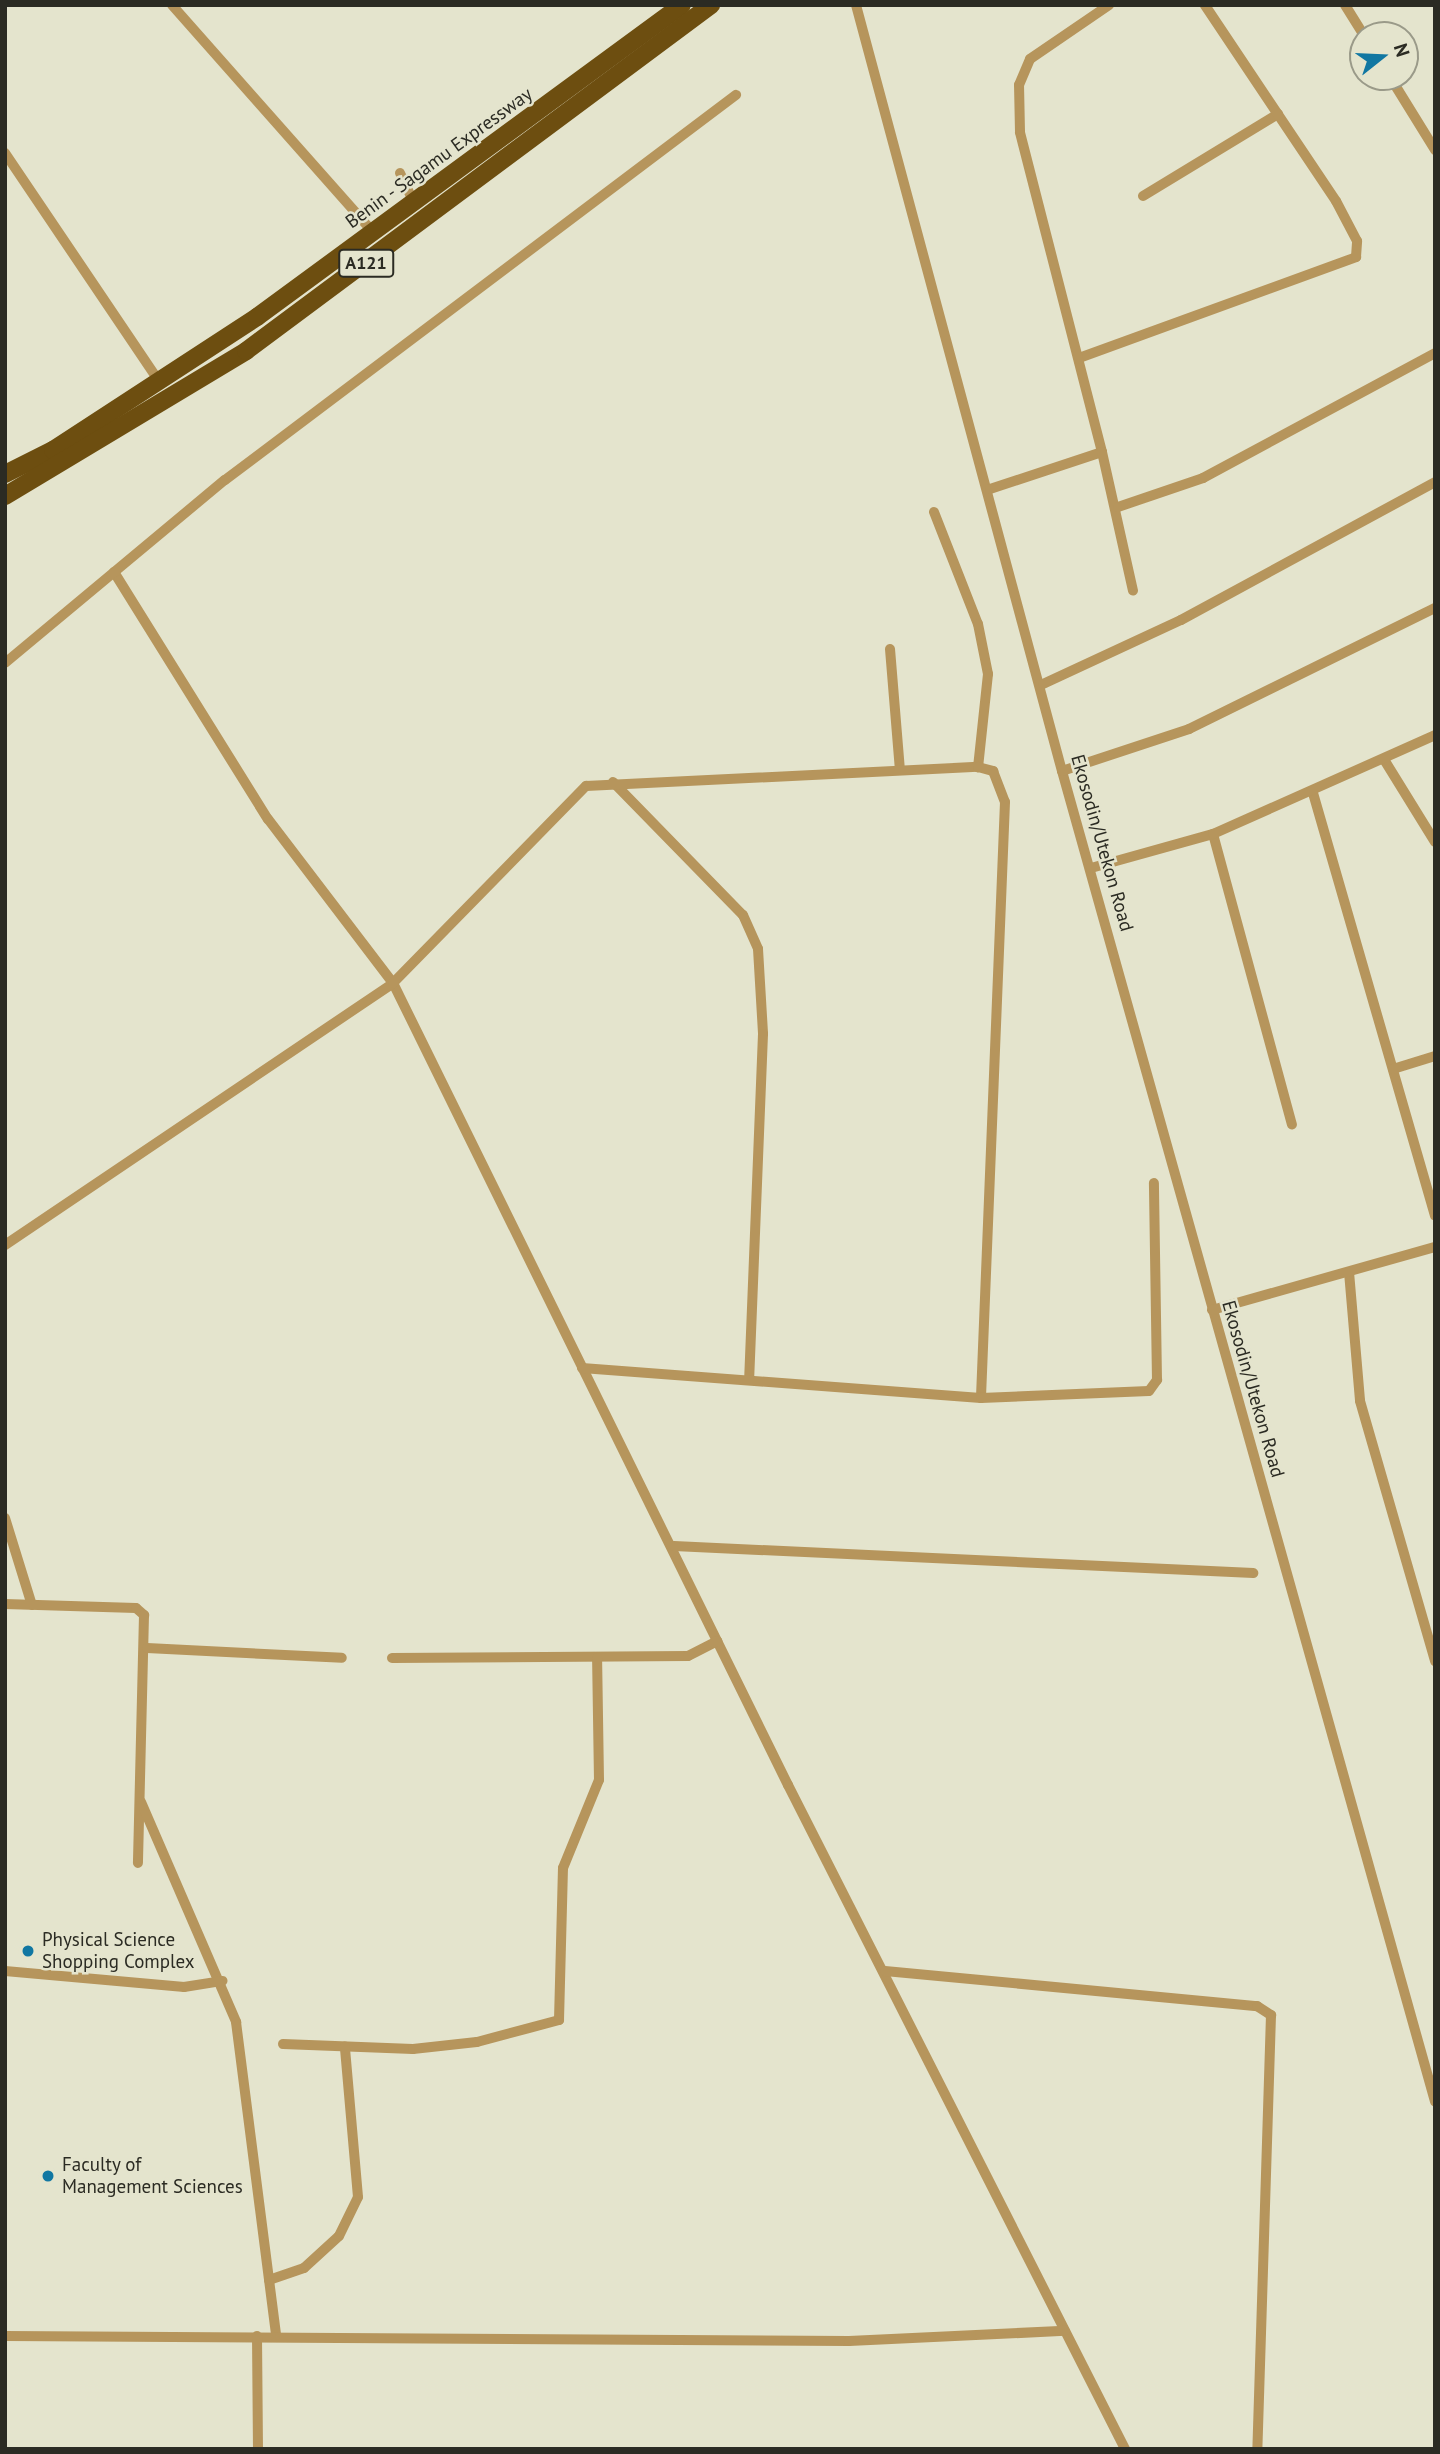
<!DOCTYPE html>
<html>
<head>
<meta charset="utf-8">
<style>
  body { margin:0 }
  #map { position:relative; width:1440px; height:2454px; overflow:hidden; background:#e4e4cd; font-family:"PT Sans",sans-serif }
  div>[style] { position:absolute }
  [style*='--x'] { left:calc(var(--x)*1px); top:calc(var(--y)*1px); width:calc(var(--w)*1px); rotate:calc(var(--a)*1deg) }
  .minor>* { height:10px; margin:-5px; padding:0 5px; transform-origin:5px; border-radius:5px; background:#b6955c }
  .trunk>* { height:18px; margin:-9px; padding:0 9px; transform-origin:9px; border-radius:9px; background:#6d4e10 }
  .dots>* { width:19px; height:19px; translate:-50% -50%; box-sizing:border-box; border:4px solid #e4e4cd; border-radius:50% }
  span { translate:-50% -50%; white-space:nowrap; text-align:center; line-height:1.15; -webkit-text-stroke:5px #e4e4cd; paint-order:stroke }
  .shield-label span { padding:2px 5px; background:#e4e4cd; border:2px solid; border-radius:5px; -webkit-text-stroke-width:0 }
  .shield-label { font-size:18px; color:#2b2b23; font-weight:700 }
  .street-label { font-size:19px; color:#2b2b23 }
  .poi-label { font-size:19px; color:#2b2b23 }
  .left { translate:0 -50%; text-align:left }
  .frame { position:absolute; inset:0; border:7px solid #2b2b23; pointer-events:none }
  .north { position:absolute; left:1349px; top:21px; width:70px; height:70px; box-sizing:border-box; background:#e4e4cd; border:2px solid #9a9a89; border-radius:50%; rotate:72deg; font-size:19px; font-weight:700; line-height:28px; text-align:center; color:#2b2b23 }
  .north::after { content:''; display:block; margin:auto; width:24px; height:32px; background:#1177a2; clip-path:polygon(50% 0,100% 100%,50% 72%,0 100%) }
</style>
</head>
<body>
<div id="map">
  <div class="minor">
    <i style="--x:172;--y:5;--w:305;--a:48.5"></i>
    <i style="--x:856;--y:5;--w:793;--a:74.95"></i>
    <i style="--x:1062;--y:771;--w:1382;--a:74.34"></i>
    <i style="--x:1345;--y:5;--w:36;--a:58"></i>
    <i style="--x:1390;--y:77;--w:86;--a:58.3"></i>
    <i style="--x:5;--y:153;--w:275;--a:56"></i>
    <i style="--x:400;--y:173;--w:33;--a:65"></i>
    <i style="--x:1143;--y:196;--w:158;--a:-31.3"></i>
    <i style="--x:1079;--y:358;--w:295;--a:-20"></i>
    <i style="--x:1356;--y:257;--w:16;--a:-86"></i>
    <i style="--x:1357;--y:241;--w:45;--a:-117.7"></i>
    <i style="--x:1336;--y:201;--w:236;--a:-123.8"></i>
    <i style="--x:1102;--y:452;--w:330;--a:-104.4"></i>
    <i style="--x:1020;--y:132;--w:47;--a:-91.2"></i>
    <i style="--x:1019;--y:85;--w:28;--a:-67"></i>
    <i style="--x:1030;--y:59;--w:96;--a:-34.4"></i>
    <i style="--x:990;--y:489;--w:118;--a:-18.3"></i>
    <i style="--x:1102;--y:452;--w:142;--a:77.4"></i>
    <i style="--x:1118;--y:507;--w:90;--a:-18.8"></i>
    <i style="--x:1203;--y:478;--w:264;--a:-28.3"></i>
    <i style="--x:934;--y:512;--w:120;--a:68.6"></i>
    <i style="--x:978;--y:624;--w:51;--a:78.7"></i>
    <i style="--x:988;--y:674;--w:94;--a:96.1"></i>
    <i style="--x:114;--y:572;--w:291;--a:58.1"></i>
    <i style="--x:268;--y:819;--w:206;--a:52.7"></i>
    <i style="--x:393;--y:983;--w:894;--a:63.78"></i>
    <i style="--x:788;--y:1785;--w:745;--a:63.09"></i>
    <i style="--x:890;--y:649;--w:121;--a:85.3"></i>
    <i style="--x:5;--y:663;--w:286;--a:-39.8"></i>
    <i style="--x:225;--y:480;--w:640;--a:-37"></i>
    <i style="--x:1043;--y:684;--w:152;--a:-24.9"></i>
    <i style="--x:1181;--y:620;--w:289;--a:-28.5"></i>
    <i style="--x:1385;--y:761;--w:95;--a:58.3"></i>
    <i style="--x:1062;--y:771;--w:134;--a:-18.3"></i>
    <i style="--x:1189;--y:729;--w:274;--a:-26.2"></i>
    <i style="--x:613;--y:782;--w:186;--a:45.7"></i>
    <i style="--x:743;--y:915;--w:37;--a:66"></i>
    <i style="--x:758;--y:949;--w:85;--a:86.6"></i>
    <i style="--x:763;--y:1034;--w:346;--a:92.3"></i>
    <i style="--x:1313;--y:793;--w:440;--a:73.9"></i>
    <i style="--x:1213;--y:834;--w:301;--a:74.8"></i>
    <i style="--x:1091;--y:868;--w:127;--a:-15.6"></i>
    <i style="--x:1213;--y:834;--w:243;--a:-24"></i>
    <i style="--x:1393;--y:1069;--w:44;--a:-17.2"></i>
    <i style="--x:5;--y:1245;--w:468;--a:-34"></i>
    <i style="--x:393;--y:983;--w:276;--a:-45.6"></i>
    <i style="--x:586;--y:786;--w:392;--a:-2.8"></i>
    <i style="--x:978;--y:767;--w:16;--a:15"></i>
    <i style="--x:993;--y:771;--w:33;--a:69"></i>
    <i style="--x:1005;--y:802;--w:596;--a:92.31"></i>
    <i style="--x:1349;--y:1272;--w:129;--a:85.1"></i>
    <i style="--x:1360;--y:1401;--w:271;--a:73.9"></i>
    <i style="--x:1212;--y:1310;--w:232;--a:-15.8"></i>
    <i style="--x:582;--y:1368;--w:400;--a:4.3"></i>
    <i style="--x:981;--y:1398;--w:168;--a:-2.4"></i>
    <i style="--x:1149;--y:1391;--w:14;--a:-54"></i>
    <i style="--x:1157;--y:1380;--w:197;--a:-90.9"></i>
    <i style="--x:5;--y:1518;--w:91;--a:72.8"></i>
    <i style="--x:674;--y:1546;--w:580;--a:2.67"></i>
    <i style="--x:5;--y:1604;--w:131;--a:1.7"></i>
    <i style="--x:136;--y:1608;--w:11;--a:41"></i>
    <i style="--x:144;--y:1615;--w:248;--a:91.4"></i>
    <i style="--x:147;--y:1648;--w:195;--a:2.9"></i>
    <i style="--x:392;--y:1658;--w:296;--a:-0.4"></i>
    <i style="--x:688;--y:1656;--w:33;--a:-27"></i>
    <i style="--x:141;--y:1802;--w:240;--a:66.6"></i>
    <i style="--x:236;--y:2022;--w:317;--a:82.7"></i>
    <i style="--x:5;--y:1971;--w:180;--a:5.1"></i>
    <i style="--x:184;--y:1987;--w:39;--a:-9"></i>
    <i style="--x:885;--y:1971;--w:374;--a:5.4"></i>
    <i style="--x:1257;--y:2006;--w:17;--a:33"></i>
    <i style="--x:1271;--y:2015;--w:434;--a:91.8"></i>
    <i style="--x:283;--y:2044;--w:130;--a:2.2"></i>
    <i style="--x:413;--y:2049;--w:64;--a:-6.2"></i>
    <i style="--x:477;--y:2042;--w:85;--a:-15"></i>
    <i style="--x:559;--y:2020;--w:152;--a:-88.5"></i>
    <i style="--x:563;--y:1868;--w:95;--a:-67.8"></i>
    <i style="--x:599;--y:1780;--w:122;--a:-90.9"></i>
    <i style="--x:269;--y:2280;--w:37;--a:-19"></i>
    <i style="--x:304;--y:2268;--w:47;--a:-42.4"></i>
    <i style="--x:339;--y:2236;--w:43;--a:-64"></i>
    <i style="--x:358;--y:2197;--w:151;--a:-95"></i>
    <i style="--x:5;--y:2336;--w:844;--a:0.34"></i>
    <i style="--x:849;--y:2341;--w:216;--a:-2.7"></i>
    <i style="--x:257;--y:2336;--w:113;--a:89.5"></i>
  </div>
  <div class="trunk">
    <i style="--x:5;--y:474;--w:54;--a:-26.6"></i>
    <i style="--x:53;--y:450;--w:244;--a:-33.1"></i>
    <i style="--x:257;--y:317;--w:527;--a:-36.28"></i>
    <i style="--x:5;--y:496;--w:281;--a:-31"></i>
    <i style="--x:246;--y:351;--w:580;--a:-36.65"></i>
  </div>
  <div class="dots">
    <i style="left:28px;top:1951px;background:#1177a2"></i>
    <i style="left:48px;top:2176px;background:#1177a2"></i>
  </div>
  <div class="shield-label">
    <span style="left:366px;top:263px">A121</span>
  </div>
  <div class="street-label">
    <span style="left:439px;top:158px;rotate:-36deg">Benin - Sagamu Expressway</span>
    <span style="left:1102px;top:843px;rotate:74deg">Ekosodin/Utekon Road</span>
    <span style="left:1253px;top:1389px;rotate:74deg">Ekosodin/Utekon Road</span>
  </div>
  <div class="poi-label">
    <span class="left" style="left:42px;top:1951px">Physical Science<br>Shopping Complex</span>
    <span class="left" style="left:62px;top:2176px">Faculty of<br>Management Sciences</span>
  </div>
  <div class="frame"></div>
  <div class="north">N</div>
</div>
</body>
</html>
